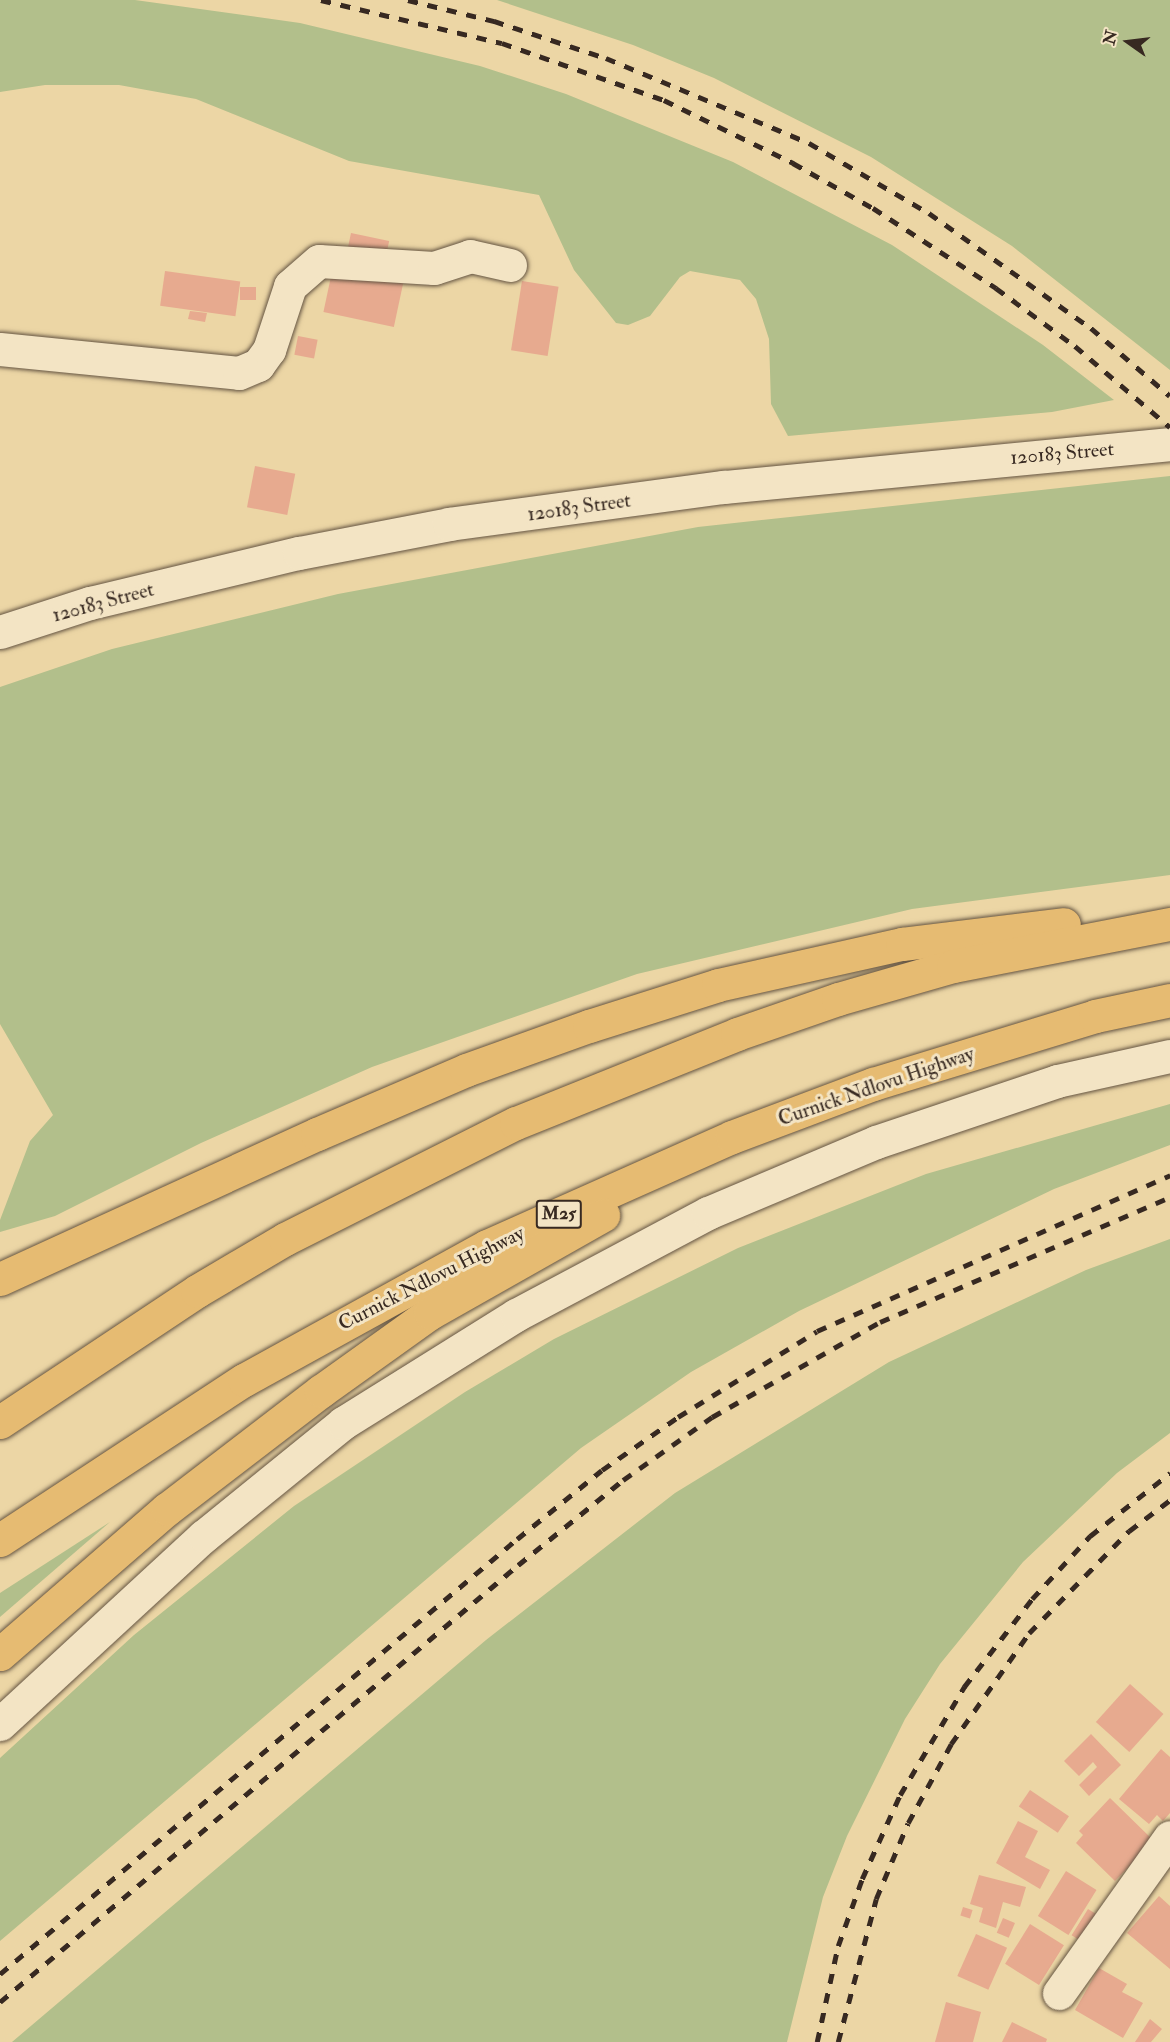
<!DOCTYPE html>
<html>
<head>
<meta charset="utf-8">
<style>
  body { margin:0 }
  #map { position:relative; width:1170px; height:2042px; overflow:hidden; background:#ecd6a5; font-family:"IM FELL Double Pica",serif }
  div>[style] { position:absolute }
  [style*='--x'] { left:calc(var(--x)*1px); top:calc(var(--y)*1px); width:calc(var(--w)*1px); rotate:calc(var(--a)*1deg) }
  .green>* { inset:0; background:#b2bf8b }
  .building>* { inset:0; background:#e7aa8f; transform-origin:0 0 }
  .roads { filter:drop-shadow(0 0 2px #645442) drop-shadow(0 0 2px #645442) }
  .minor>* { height:33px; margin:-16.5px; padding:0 16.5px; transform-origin:16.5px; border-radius:16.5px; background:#f3e4c4 }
  .major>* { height:33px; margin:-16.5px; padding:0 16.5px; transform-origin:16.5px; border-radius:16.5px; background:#e6bb72 }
  .rail>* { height:4.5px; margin-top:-2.25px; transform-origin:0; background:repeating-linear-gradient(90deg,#372921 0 10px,transparent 0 20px) }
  span { translate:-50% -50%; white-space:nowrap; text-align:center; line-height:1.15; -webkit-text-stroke:6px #f3e4c4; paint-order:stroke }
  .shield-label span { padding:2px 4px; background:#f3e4c4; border:2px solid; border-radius:4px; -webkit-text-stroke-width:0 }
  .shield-label { font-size:18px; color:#372921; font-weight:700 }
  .street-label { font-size:20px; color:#372921 }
  .north { position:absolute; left:1098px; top:12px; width:60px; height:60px; -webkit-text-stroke:4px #f3e4c4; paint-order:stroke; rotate:284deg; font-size:16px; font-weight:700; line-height:24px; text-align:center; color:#372921 }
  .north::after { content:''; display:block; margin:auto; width:21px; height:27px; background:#372921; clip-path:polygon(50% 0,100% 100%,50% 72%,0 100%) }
</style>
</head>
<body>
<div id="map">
  <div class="green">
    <i style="clip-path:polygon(0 0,135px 0,300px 23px,480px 66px,566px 94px,733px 162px,892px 245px,1043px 345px,1114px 400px,1052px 412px,788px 436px,771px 404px,769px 339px,756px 299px,740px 280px,690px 271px,680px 277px,650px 316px,628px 325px,616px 323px,574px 270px,539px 195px,349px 161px,196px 99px,119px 85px,45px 85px,0 92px)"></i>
    <i style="clip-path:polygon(497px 0,1170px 0,1170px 370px,1012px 246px,871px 157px,714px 78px,633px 45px)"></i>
    <i style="clip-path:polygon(1170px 476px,1170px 875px,912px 909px,637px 974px,372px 1067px,201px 1143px,55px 1216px,0 1232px,0 1220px,30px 1141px,53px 1115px,0 1024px,0 687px,112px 649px,338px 594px,698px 527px)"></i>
    <i style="clip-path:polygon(1170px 1104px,1170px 1145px,1054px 1189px,799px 1311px,691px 1372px,581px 1448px,0 1941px,0 1758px,134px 1635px,294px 1506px,465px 1392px,554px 1339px,738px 1248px,926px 1174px)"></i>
    <i style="clip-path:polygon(1170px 1239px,1170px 1433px,1117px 1473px,1023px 1562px,940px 1664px,905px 1719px,847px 1836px,823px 1897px,787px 2042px,12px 2042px,486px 1640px,675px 1493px,889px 1362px,1086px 1270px)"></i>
    <i style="clip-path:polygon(110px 1522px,0 1617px,0 1593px)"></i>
  </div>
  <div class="building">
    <i style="left:351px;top:233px;width:39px;height:14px;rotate:12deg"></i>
    <i style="left:333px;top:267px;width:72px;height:46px;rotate:12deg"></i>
    <i style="left:165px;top:271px;width:76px;height:35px;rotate:8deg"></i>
    <i style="left:522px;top:281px;width:37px;height:70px;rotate:9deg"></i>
    <i style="left:240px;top:287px;width:16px;height:13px"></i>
    <i style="clip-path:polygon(190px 311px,207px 313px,205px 322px,188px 319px)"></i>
    <i style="left:298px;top:336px;width:20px;height:19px;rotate:11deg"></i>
    <i style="left:255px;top:466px;width:41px;height:42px;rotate:11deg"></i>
    <i style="left:1130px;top:1684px;width:45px;height:51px;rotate:42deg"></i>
    <i style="clip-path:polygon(1091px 1734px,1121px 1765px,1089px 1796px,1079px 1785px,1097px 1767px,1093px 1762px,1079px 1776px,1064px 1761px)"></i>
    <i style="clip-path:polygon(1161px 1749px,1170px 1757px,1170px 1813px,1163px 1821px,1157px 1815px,1149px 1824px,1119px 1799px)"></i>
    <i style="left:1030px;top:1790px;width:47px;height:20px;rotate:34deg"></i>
    <i style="clip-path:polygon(1110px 1798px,1154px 1841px,1115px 1881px,1076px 1843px,1083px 1835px,1079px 1831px)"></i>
    <i style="clip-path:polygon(1018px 1821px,1038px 1831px,1025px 1857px,1050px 1870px,1040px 1889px,996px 1863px)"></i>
    <i style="left:1066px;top:1871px;width:36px;height:53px;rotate:32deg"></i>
    <i style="clip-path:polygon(979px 1875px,1026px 1887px,1020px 1907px,1003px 1902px,996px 1928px,979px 1922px,983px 1908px,970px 1904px)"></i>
    <i style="clip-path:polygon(1159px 1896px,1170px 1906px,1170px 1969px,1127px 1933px)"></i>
    <i style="left:963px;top:1907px;width:10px;height:9px;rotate:17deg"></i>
    <i style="left:1088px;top:1909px;width:19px;height:31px;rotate:32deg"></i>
    <i style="left:1003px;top:1918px;width:13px;height:16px;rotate:23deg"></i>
    <i style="left:1030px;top:1924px;width:40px;height:47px;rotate:32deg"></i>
    <i style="left:976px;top:1934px;width:34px;height:46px;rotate:24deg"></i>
    <i style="clip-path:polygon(1099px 1968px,1127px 1984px,1122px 1992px,1143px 2003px,1123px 2038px,1075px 2010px)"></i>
    <i style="clip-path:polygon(946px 2002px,981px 2012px,973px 2042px,935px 2042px)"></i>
    <i style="clip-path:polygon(1150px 2019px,1162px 2029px,1151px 2042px,1135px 2042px)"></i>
    <i style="clip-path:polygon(1012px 2022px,1047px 2039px,1046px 2042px,1002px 2042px)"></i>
  </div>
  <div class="roads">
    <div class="minor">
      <i style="--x:0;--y:349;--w:240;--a:5.7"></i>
      <i style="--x:239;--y:373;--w:21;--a:-23"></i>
      <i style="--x:258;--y:365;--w:19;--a:-54"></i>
      <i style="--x:269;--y:350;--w:67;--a:-71.8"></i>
      <i style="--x:290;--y:286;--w:38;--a:-41"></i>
      <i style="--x:319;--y:261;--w:115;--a:3.5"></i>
      <i style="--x:434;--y:268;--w:38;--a:-18"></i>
      <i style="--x:470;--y:256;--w:41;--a:12.7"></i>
      <i style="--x:0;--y:632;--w:95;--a:-17.9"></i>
      <i style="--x:90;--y:603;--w:215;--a:-13.5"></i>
      <i style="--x:299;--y:553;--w:153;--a:-10.9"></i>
      <i style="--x:449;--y:524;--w:277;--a:-7.7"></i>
      <i style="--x:724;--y:487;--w:448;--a:-5.5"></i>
      <i style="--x:0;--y:1724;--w:277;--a:-42.7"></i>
      <i style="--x:204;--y:1536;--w:179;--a:-39.1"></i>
      <i style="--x:343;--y:1423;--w:204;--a:-32"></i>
      <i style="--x:516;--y:1315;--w:217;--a:-28"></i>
      <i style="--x:708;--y:1213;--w:182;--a:-22.9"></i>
      <i style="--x:876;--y:1142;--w:191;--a:-18.6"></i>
      <i style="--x:1057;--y:1081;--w:116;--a:-12.5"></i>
      <i style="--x:1059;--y:1993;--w:191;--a:-54.6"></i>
    </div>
    <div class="major">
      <i style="--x:0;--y:1279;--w:349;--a:-24.6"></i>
      <i style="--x:317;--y:1134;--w:162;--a:-23.2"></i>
      <i style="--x:466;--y:1070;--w:131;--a:-19.7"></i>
      <i style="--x:589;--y:1026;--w:135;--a:-17.6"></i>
      <i style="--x:718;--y:985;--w:189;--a:-12.6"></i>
      <i style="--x:902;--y:944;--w:163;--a:-7"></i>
      <i style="--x:0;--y:1422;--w:237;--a:-33.6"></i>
      <i style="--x:197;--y:1291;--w:102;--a:-30.6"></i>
      <i style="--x:285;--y:1239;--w:258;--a:-26.7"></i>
      <i style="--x:516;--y:1123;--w:238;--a:-21.9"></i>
      <i style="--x:737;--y:1034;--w:107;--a:-19.1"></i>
      <i style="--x:838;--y:999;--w:120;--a:-16"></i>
      <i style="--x:953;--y:966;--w:221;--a:-11"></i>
      <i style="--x:0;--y:1540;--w:292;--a:-33.3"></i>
      <i style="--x:244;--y:1380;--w:277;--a:-28.9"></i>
      <i style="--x:487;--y:1246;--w:268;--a:-24"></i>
      <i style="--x:732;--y:1137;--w:151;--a:-20.6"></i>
      <i style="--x:873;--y:1084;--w:232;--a:-17"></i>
      <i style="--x:1095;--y:1016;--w:77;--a:-12"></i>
      <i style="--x:0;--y:1654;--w:221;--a:-41"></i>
      <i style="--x:167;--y:1509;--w:194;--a:-37.5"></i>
      <i style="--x:321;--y:1391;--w:134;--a:-35.6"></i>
      <i style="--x:430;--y:1313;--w:199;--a:-29.5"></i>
    </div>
  </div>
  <div class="rail">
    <i style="--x:321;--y:0;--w:186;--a:13.4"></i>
    <i style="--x:502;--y:43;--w:172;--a:19.4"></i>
    <i style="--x:664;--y:100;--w:144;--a:26"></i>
    <i style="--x:793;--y:163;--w:92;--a:29.4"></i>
    <i style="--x:873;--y:208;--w:147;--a:33"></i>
    <i style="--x:996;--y:288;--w:98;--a:36.3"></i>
    <i style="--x:1075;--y:346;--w:125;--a:40.5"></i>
    <i style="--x:408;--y:0;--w:89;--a:13.7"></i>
    <i style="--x:494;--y:21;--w:118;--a:18.3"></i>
    <i style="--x:606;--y:58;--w:220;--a:22.7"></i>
    <i style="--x:809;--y:143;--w:139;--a:30.3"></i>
    <i style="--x:929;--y:213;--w:199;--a:35.4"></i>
    <i style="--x:1091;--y:328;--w:104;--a:40.7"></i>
    <i style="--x:0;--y:1974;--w:676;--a:-40.08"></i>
    <i style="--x:517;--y:1539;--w:109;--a:-39.1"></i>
    <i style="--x:602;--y:1470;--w:93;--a:-34.9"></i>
    <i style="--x:678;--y:1417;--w:163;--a:-31.7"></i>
    <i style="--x:817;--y:1331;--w:386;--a:-23.8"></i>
    <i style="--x:0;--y:2002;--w:678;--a:-40.15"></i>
    <i style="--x:518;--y:1565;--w:135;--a:-39"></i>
    <i style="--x:623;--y:1480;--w:109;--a:-35.3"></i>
    <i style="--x:712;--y:1417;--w:193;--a:-29.5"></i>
    <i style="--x:880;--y:1322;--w:316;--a:-23.3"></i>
    <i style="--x:817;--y:2042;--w:98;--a:-77.7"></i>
    <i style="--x:838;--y:1946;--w:71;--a:-70.3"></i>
    <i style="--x:862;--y:1879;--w:92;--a:-65.7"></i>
    <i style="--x:900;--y:1795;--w:126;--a:-59.3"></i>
    <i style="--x:964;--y:1687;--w:111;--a:-52.3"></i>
    <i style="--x:1032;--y:1599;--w:86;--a:-47.4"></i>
    <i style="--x:1090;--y:1536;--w:102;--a:-38.2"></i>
    <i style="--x:838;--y:2042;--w:148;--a:-75.1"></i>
    <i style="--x:876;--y:1899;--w:82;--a:-67.2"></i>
    <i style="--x:908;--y:1823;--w:90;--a:-61.4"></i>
    <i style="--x:951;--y:1744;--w:136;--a:-54.9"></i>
    <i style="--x:1029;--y:1633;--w:143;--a:-45.6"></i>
    <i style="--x:1129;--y:1531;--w:51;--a:-37.1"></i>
  </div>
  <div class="shield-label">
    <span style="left:559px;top:1214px">M25</span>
  </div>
  <div class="street-label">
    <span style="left:1062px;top:453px;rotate:-5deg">120183 Street</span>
    <span style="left:579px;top:507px;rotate:-8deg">120183 Street</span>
    <span style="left:103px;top:602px;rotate:-15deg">120183 Street</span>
    <span style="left:876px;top:1086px;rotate:-19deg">Curnick Ndlovu Highway</span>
    <span style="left:431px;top:1278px;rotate:-27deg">Curnick Ndlovu Highway</span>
  </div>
  <div class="north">N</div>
</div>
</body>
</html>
